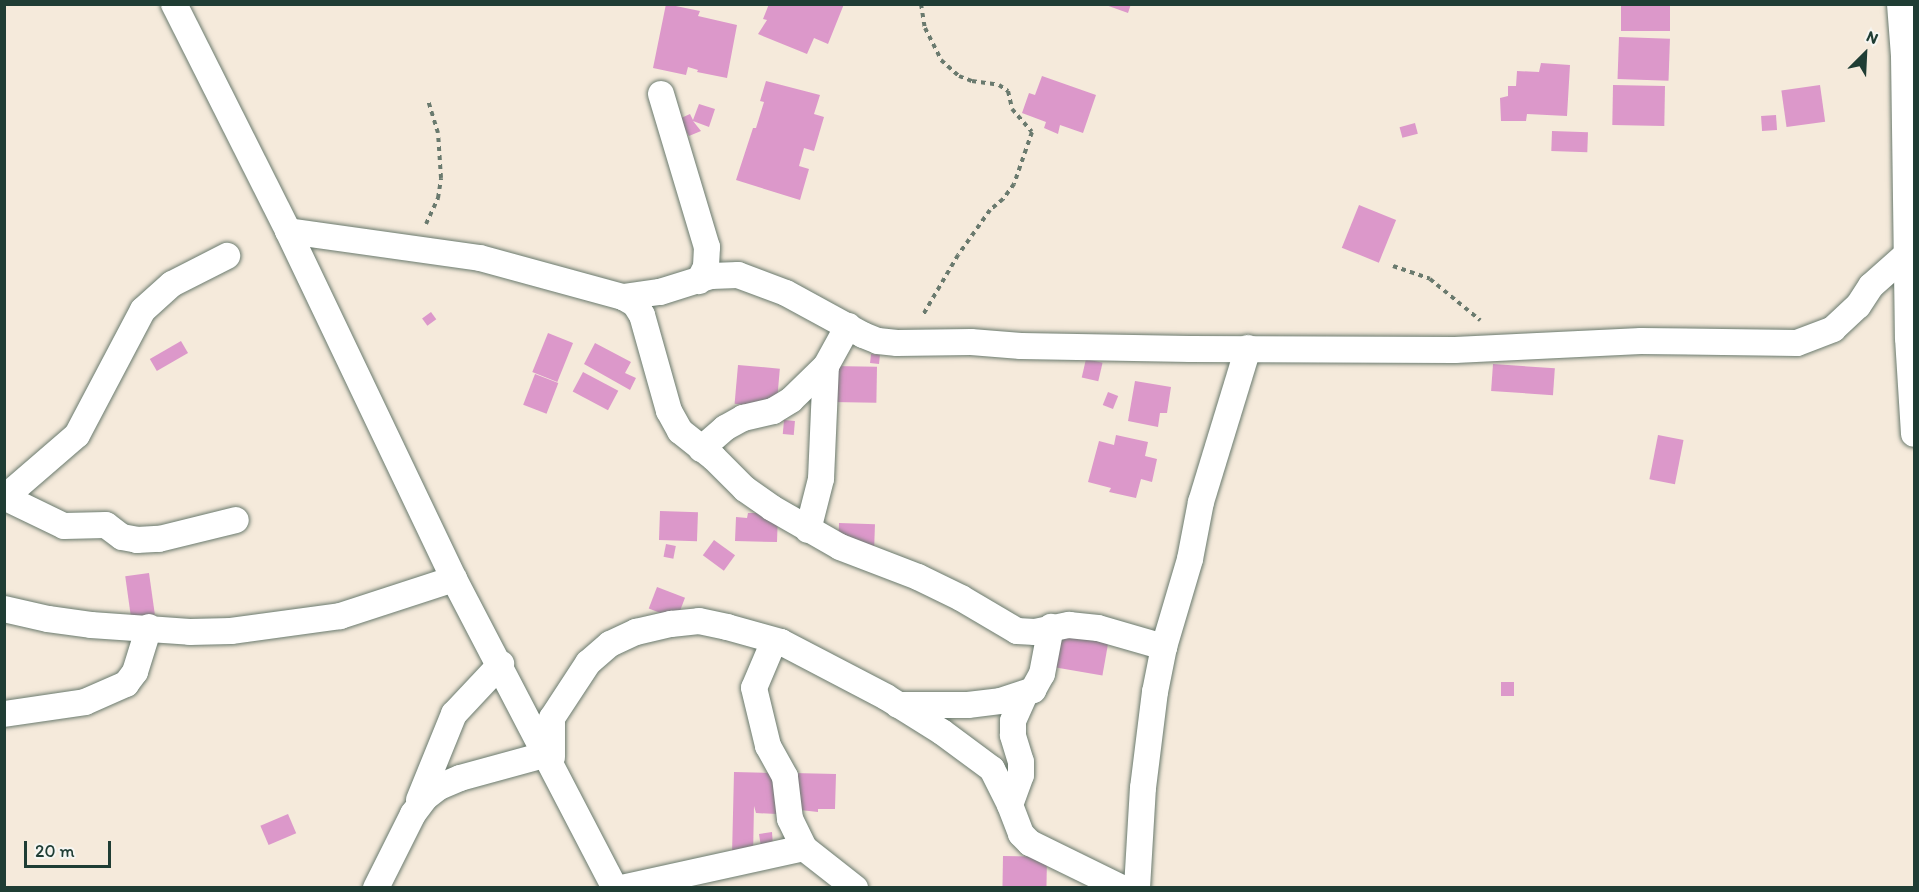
<!DOCTYPE html>
<html>
<head>
<meta charset="utf-8">
<style>
  body { margin:0 }
  #map { position:relative; width:1919px; height:892px; overflow:hidden; background:#f5eadb; font-family:Itim,sans-serif }
  div>[style] { position:absolute }
  [style*='--x'] { left:calc(var(--x)*1px); top:calc(var(--y)*1px); width:calc(var(--w)*1px); rotate:calc(var(--a)*1deg) }
  .building>* { inset:0; background:#dc98ca; transform-origin:0 0 }
  .path>* { height:4px; margin-top:-2px; transform-origin:0; background:repeating-linear-gradient(90deg,#6a7a6e 0 4.5px,transparent 0 9px) }
  .roads { filter:drop-shadow(0 0 2px #6a7a6e) drop-shadow(0 0 2px #6a7a6e) }
  .street>* { height:26px; margin:-13px; padding:0 13px; transform-origin:13px; border-radius:13px; background:#fff }
  span { translate:-50% -50%; white-space:nowrap; text-align:center; line-height:1.15; -webkit-text-stroke:4.5px #f6f6f2; paint-order:stroke }
  .frame { position:absolute; inset:0; border:6px solid #1f3d34; pointer-events:none }
  .north { position:absolute; left:1835px; top:24px; width:60px; height:60px; -webkit-text-stroke:4px #f6f6f2; paint-order:stroke; rotate:24deg; font-size:16px; font-weight:700; line-height:24px; text-align:center; color:#1f3d34 }
  .north::after { content:''; display:block; margin:auto; width:21px; height:27px; background:#1f3d34; clip-path:polygon(50% 0,100% 100%,50% 72%,0 100%) }
  .scale { position:absolute; left:24px; top:841px; width:87px; height:27px; box-sizing:border-box; border:3px solid #1f3d34; border-top:0; padding-left:8px; font-size:18px; line-height:21px; white-space:nowrap; color:#1f3d34; -webkit-text-stroke:4px #f6f6f2; paint-order:stroke }
</style>
</head>
<body>
<div id="map">
  <div class="building">
    <i style="clip-path:polygon(666px 4px,700px 11px,698px 16px,737px 25px,727px 78px,697px 72px,698px 70px,688px 67px,686px 75px,653px 68px)"></i>
    <i style="clip-path:polygon(769px 4px,778px 6px,844px 4px,828px 44px,814px 38px,807px 54px,758px 34px,767px 20px,763px 19px)"></i>
    <i style="clip-path:polygon(1103px 4px,1131px 4px,1128px 13px)"></i>
    <i style="left:1621px;top:4px;width:49px;height:27px"></i>
    <i style="left:1619px;top:37px;width:51px;height:42px;rotate:2deg"></i>
    <i style="clip-path:polygon(1541px 63px,1570px 65px,1567px 116px,1527px 114px,1526px 121px,1501px 121px,1500px 98px,1508px 96px,1508px 86px,1516px 86px,1517px 71px,1539px 72px)"></i>
    <i style="clip-path:polygon(1042px 76px,1096px 95px,1083px 133px,1060px 125px,1058px 134px,1044px 128px,1046px 122px,1022px 113px,1029px 93px,1035px 95px)"></i>
    <i style="clip-path:polygon(766px 81px,820px 95px,814px 114px,824px 117px,814px 151px,804px 148px,799px 166px,809px 169px,800px 200px,736px 180px,753px 128px,756px 128px,764px 102px,760px 101px)"></i>
    <i style="left:1613px;top:85px;width:52px;height:40px;rotate:1deg"></i>
    <i style="left:1820px;top:85px;width:37px;height:39px;rotate:82deg"></i>
    <i style="clip-path:polygon(699px 104px,715px 109px,709px 127px,693px 121px,701px 131px,689px 136px,679px 119px,690px 114px,693px 120px)"></i>
    <i style="left:1776px;top:115px;width:15px;height:15px;rotate:86deg"></i>
    <i style="left:1415px;top:123px;width:11px;height:16px;rotate:75deg"></i>
    <i style="left:1552px;top:131px;width:36px;height:20px;rotate:2deg"></i>
    <i style="left:1359px;top:205px;width:40px;height:46px;rotate:22deg"></i>
    <i style="left:431px;top:312px;width:9px;height:11px;rotate:54deg"></i>
    <i style="left:548px;top:333px;width:27px;height:42px;rotate:22deg"></i>
    <i style="left:181px;top:341px;width:14px;height:36px;rotate:60deg"></i>
    <i style="clip-path:polygon(595px 343px,631px 362px,625px 373px,636px 378px,630px 390px,584px 364px)"></i>
    <i style="left:871px;top:354px;width:9px;height:9px;rotate:6deg"></i>
    <i style="left:1086px;top:359px;width:17px;height:19px;rotate:13deg"></i>
    <i style="left:1493px;top:364px;width:62px;height:27px;rotate:4deg"></i>
    <i style="left:738px;top:365px;width:42px;height:39px;rotate:5deg"></i>
    <i style="left:832px;top:366px;width:45px;height:36px;rotate:1deg"></i>
    <i style="left:583px;top:372px;width:40px;height:22px;rotate:28deg"></i>
    <i style="left:535px;top:374px;width:25px;height:33px;rotate:21deg"></i>
    <i style="clip-path:polygon(1135px 381px,1171px 387px,1167px 413px,1160px 413px,1158px 427px,1128px 421px)"></i>
    <i style="left:1108px;top:392px;width:11px;height:14px;rotate:22deg"></i>
    <i style="left:784px;top:420px;width:11px;height:14px;rotate:5deg"></i>
    <i style="clip-path:polygon(1116px 435px,1148px 442px,1145px 456px,1157px 459px,1152px 482px,1141px 479px,1136px 498px,1109px 492px,1111px 488px,1088px 482px,1099px 441px,1114px 445px)"></i>
    <i style="left:1658px;top:435px;width:26px;height:45px;rotate:11deg"></i>
    <i style="left:660px;top:511px;width:38px;height:29px;rotate:2deg"></i>
    <i style="clip-path:polygon(748px 513px,778px 513px,777px 542px,735px 541px,736px 517px,747px 518px)"></i>
    <i style="left:839px;top:523px;width:36px;height:22px;rotate:2deg"></i>
    <i style="left:714px;top:540px;width:26px;height:19px;rotate:36deg"></i>
    <i style="left:666px;top:544px;width:10px;height:13px;rotate:11deg"></i>
    <i style="left:149px;top:573px;width:42px;height:24px;rotate:82deg"></i>
    <i style="left:657px;top:587px;width:30px;height:23px;rotate:21deg"></i>
    <i style="left:1057px;top:628px;width:53px;height:39px;rotate:10deg"></i>
    <i style="left:1501px;top:682px;width:13px;height:14px"></i>
    <i style="clip-path:polygon(734px 772px,778px 773px,777px 814px,756px 813px,754px 806px,753px 856px,732px 855px)"></i>
    <i style="clip-path:polygon(793px 773px,836px 774px,835px 809px,818px 809px,818px 812px,800px 810px)"></i>
    <i style="left:288px;top:814px;width:21px;height:30px;rotate:67deg"></i>
    <i style="clip-path:polygon(772px 832px,773px 846px,761px 847px,759px 834px)"></i>
    <i style="left:1003px;top:856px;width:44px;height:32px;rotate:1deg"></i>
  </div>
  <div class="path">
    <i style="--x:921;--y:4;--w:24;--a:81"></i>
    <i style="--x:925;--y:28;--w:36;--a:63"></i>
    <i style="--x:941;--y:60;--w:24;--a:42"></i>
    <i style="--x:959;--y:76;--w:14;--a:21"></i>
    <i style="--x:972;--y:81;--w:27;--a:8"></i>
    <i style="--x:999;--y:85;--w:11;--a:34"></i>
    <i style="--x:1008;--y:91;--w:18;--a:77"></i>
    <i style="--x:1012;--y:109;--w:30;--a:49"></i>
    <i style="--x:1032;--y:132;--w:55;--a:109.1"></i>
    <i style="--x:1014;--y:184;--w:19;--a:126"></i>
    <i style="--x:1003;--y:199;--w:17;--a:140"></i>
    <i style="--x:990;--y:210;--w:55;--a:125.4"></i>
    <i style="--x:958;--y:255;--w:69;--a:120.3"></i>
    <i style="--x:426;--y:224;--w:29;--a:-65"></i>
    <i style="--x:438;--y:198;--w:20;--a:-81"></i>
    <i style="--x:441;--y:178;--w:45;--a:-93.8"></i>
    <i style="--x:438;--y:133;--w:34;--a:-107"></i>
    <i style="--x:1393;--y:266;--w:39;--a:19"></i>
    <i style="--x:1430;--y:279;--w:65;--a:39.4"></i>
  </div>
  <div class="roads">
    <div class="street">
      <i style="--x:174;--y:4;--w:254;--a:63.3"></i>
      <i style="--x:288;--y:231;--w:386;--a:64.5"></i>
      <i style="--x:454;--y:579;--w:348;--a:62.5"></i>
      <i style="--x:1900;--y:4;--w:52;--a:85.6"></i>
      <i style="--x:1904;--y:56;--w:282;--a:89.2"></i>
      <i style="--x:1908;--y:338;--w:96;--a:86.4"></i>
      <i style="--x:661;--y:94;--w:160;--a:73.3"></i>
      <i style="--x:707;--y:247;--w:20;--a:93"></i>
      <i style="--x:706;--y:267;--w:16;--a:117"></i>
      <i style="--x:288;--y:231;--w:194;--a:8"></i>
      <i style="--x:480;--y:258;--w:148;--a:15.3"></i>
      <i style="--x:623;--y:297;--w:14;--a:30"></i>
      <i style="--x:635;--y:304;--w:13;--a:58"></i>
      <i style="--x:642;--y:315;--w:100;--a:74.3"></i>
      <i style="--x:669;--y:411;--w:23;--a:61"></i>
      <i style="--x:680;--y:431;--w:43;--a:38.5"></i>
      <i style="--x:714;--y:458;--w:44;--a:45"></i>
      <i style="--x:745;--y:489;--w:33;--a:35"></i>
      <i style="--x:772;--y:508;--w:78;--a:29.8"></i>
      <i style="--x:840;--y:547;--w:84;--a:21"></i>
      <i style="--x:918;--y:577;--w:48;--a:26"></i>
      <i style="--x:961;--y:598;--w:65;--a:30.5"></i>
      <i style="--x:1017;--y:631;--w:18;--a:3"></i>
      <i style="--x:1035;--y:632;--w:35;--a:-12"></i>
      <i style="--x:1069;--y:625;--w:29;--a:6"></i>
      <i style="--x:1098;--y:628;--w:69;--a:16.1"></i>
      <i style="--x:623;--y:297;--w:37;--a:-8"></i>
      <i style="--x:660;--y:292;--w:53;--a:-17.4"></i>
      <i style="--x:711;--y:276;--w:27;--a:-2"></i>
      <i style="--x:738;--y:275;--w:51;--a:20.6"></i>
      <i style="--x:786;--y:293;--w:88;--a:28.6"></i>
      <i style="--x:863;--y:335;--w:16;--a:22"></i>
      <i style="--x:878;--y:341;--w:19;--a:6"></i>
      <i style="--x:897;--y:343;--w:74;--a:-0.8"></i>
      <i style="--x:971;--y:342;--w:50;--a:4.6"></i>
      <i style="--x:1021;--y:346;--w:169;--a:1"></i>
      <i style="--x:1190;--y:349;--w:265;--a:0.2"></i>
      <i style="--x:1455;--y:350;--w:186;--a:-2.8"></i>
      <i style="--x:1641;--y:341;--w:156;--a:0.7"></i>
      <i style="--x:1797;--y:343;--w:39;--a:-21"></i>
      <i style="--x:1833;--y:329;--w:34;--a:-43"></i>
      <i style="--x:1858;--y:306;--w:24;--a:-57"></i>
      <i style="--x:1871;--y:286;--w:47;--a:-41.5"></i>
      <i style="--x:701;--y:449;--w:32;--a:-41"></i>
      <i style="--x:725;--y:428;--w:21;--a:-29"></i>
      <i style="--x:743;--y:418;--w:31;--a:-13"></i>
      <i style="--x:773;--y:411;--w:21;--a:-31"></i>
      <i style="--x:791;--y:400;--w:49;--a:-44.2"></i>
      <i style="--x:826;--y:366;--w:46;--a:-61.2"></i>
      <i style="--x:4;--y:498;--w:96;--a:-40.8"></i>
      <i style="--x:77;--y:435;--w:141;--a:-62.2"></i>
      <i style="--x:143;--y:310;--w:39;--a:-42"></i>
      <i style="--x:172;--y:284;--w:62;--a:-27"></i>
      <i style="--x:6;--y:498;--w:64;--a:25.8"></i>
      <i style="--x:64;--y:526;--w:42;--a:-1.4"></i>
      <i style="--x:106;--y:525;--w:20;--a:37"></i>
      <i style="--x:122;--y:537;--w:15;--a:11"></i>
      <i style="--x:137;--y:540;--w:22;--a:-3"></i>
      <i style="--x:159;--y:539;--w:79;--a:-13.9"></i>
      <i style="--x:808;--y:530;--w:53;--a:-75.7"></i>
      <i style="--x:821;--y:479;--w:113;--a:-87.5"></i>
      <i style="--x:4;--y:609;--w:45;--a:12.8"></i>
      <i style="--x:48;--y:619;--w:43;--a:7.9"></i>
      <i style="--x:91;--y:625;--w:99;--a:4"></i>
      <i style="--x:190;--y:632;--w:41;--a:-1.4"></i>
      <i style="--x:231;--y:631;--w:110;--a:-7.8"></i>
      <i style="--x:340;--y:616;--w:120;--a:-18"></i>
      <i style="--x:781;--y:642;--w:12;--a:149"></i>
      <i style="--x:771;--y:648;--w:43;--a:113"></i>
      <i style="--x:754;--y:688;--w:60;--a:76.4"></i>
      <i style="--x:768;--y:746;--w:35;--a:61"></i>
      <i style="--x:785;--y:777;--w:42;--a:83.2"></i>
      <i style="--x:790;--y:819;--w:32;--a:64"></i>
      <i style="--x:804;--y:848;--w:65;--a:38.1"></i>
      <i style="--x:898;--y:705;--w:70;--a:0"></i>
      <i style="--x:968;--y:705;--w:32;--a:-7"></i>
      <i style="--x:1000;--y:701;--w:35;--a:-18"></i>
      <i style="--x:1033;--y:690;--w:18;--a:-61"></i>
      <i style="--x:1042;--y:674;--w:48;--a:-79.2"></i>
      <i style="--x:4;--y:714;--w:82;--a:-8.4"></i>
      <i style="--x:85;--y:702;--w:45;--a:-23.7"></i>
      <i style="--x:126;--y:684;--w:15;--a:-53"></i>
      <i style="--x:135;--y:672;--w:47;--a:-72.7"></i>
      <i style="--x:552;--y:757;--w:39;--a:-90"></i>
      <i style="--x:552;--y:718;--w:66;--a:-56.8"></i>
      <i style="--x:588;--y:663;--w:29;--a:-41"></i>
      <i style="--x:610;--y:644;--w:29;--a:-25"></i>
      <i style="--x:636;--y:632;--w:36;--a:-13"></i>
      <i style="--x:671;--y:624;--w:28;--a:-6"></i>
      <i style="--x:699;--y:621;--w:29;--a:12"></i>
      <i style="--x:727;--y:627;--w:56;--a:15.5"></i>
      <i style="--x:781;--y:642;--w:119;--a:27.6"></i>
      <i style="--x:886;--y:697;--w:66;--a:32"></i>
      <i style="--x:942;--y:732;--w:62;--a:36.5"></i>
      <i style="--x:992;--y:769;--w:40;--a:63.4"></i>
      <i style="--x:1010;--y:805;--w:31;--a:69"></i>
      <i style="--x:1021;--y:834;--w:13;--a:45"></i>
      <i style="--x:1030;--y:843;--w:102;--a:26.1"></i>
      <i style="--x:419;--y:800;--w:93;--a:-67.9"></i>
      <i style="--x:454;--y:714;--w:69;--a:-46.8"></i>
      <i style="--x:1010;--y:805;--w:32;--a:-70"></i>
      <i style="--x:1021;--y:775;--w:13;--a:-90"></i>
      <i style="--x:1021;--y:762;--w:28;--a:-107"></i>
      <i style="--x:1013;--y:735;--w:14;--a:-90"></i>
      <i style="--x:1013;--y:721;--w:30;--a:-66"></i>
      <i style="--x:376;--y:888;--w:83;--a:-63.4"></i>
      <i style="--x:413;--y:814;--w:21;--a:-53"></i>
      <i style="--x:426;--y:797;--w:16;--a:-38"></i>
      <i style="--x:439;--y:787;--w:23;--a:-23"></i>
      <i style="--x:460;--y:778;--w:91;--a:-15.3"></i>
      <i style="--x:622;--y:888;--w:186;--a:-12.4"></i>
      <i style="--x:1137;--y:888;--w:100;--a:-86.6"></i>
      <i style="--x:1143;--y:788;--w:97;--a:-82.9"></i>
      <i style="--x:1155;--y:692;--w:46;--a:-78.7"></i>
      <i style="--x:1164;--y:647;--w:92;--a:-73.5"></i>
      <i style="--x:1190;--y:559;--w:58;--a:-79.1"></i>
      <i style="--x:1201;--y:502;--w:161;--a:-73"></i>
    </div>
  </div>
  <div class="frame"></div>
  <div class="north">N</div>
  <div class="scale">20 m</div>
</div>
</body>
</html>
